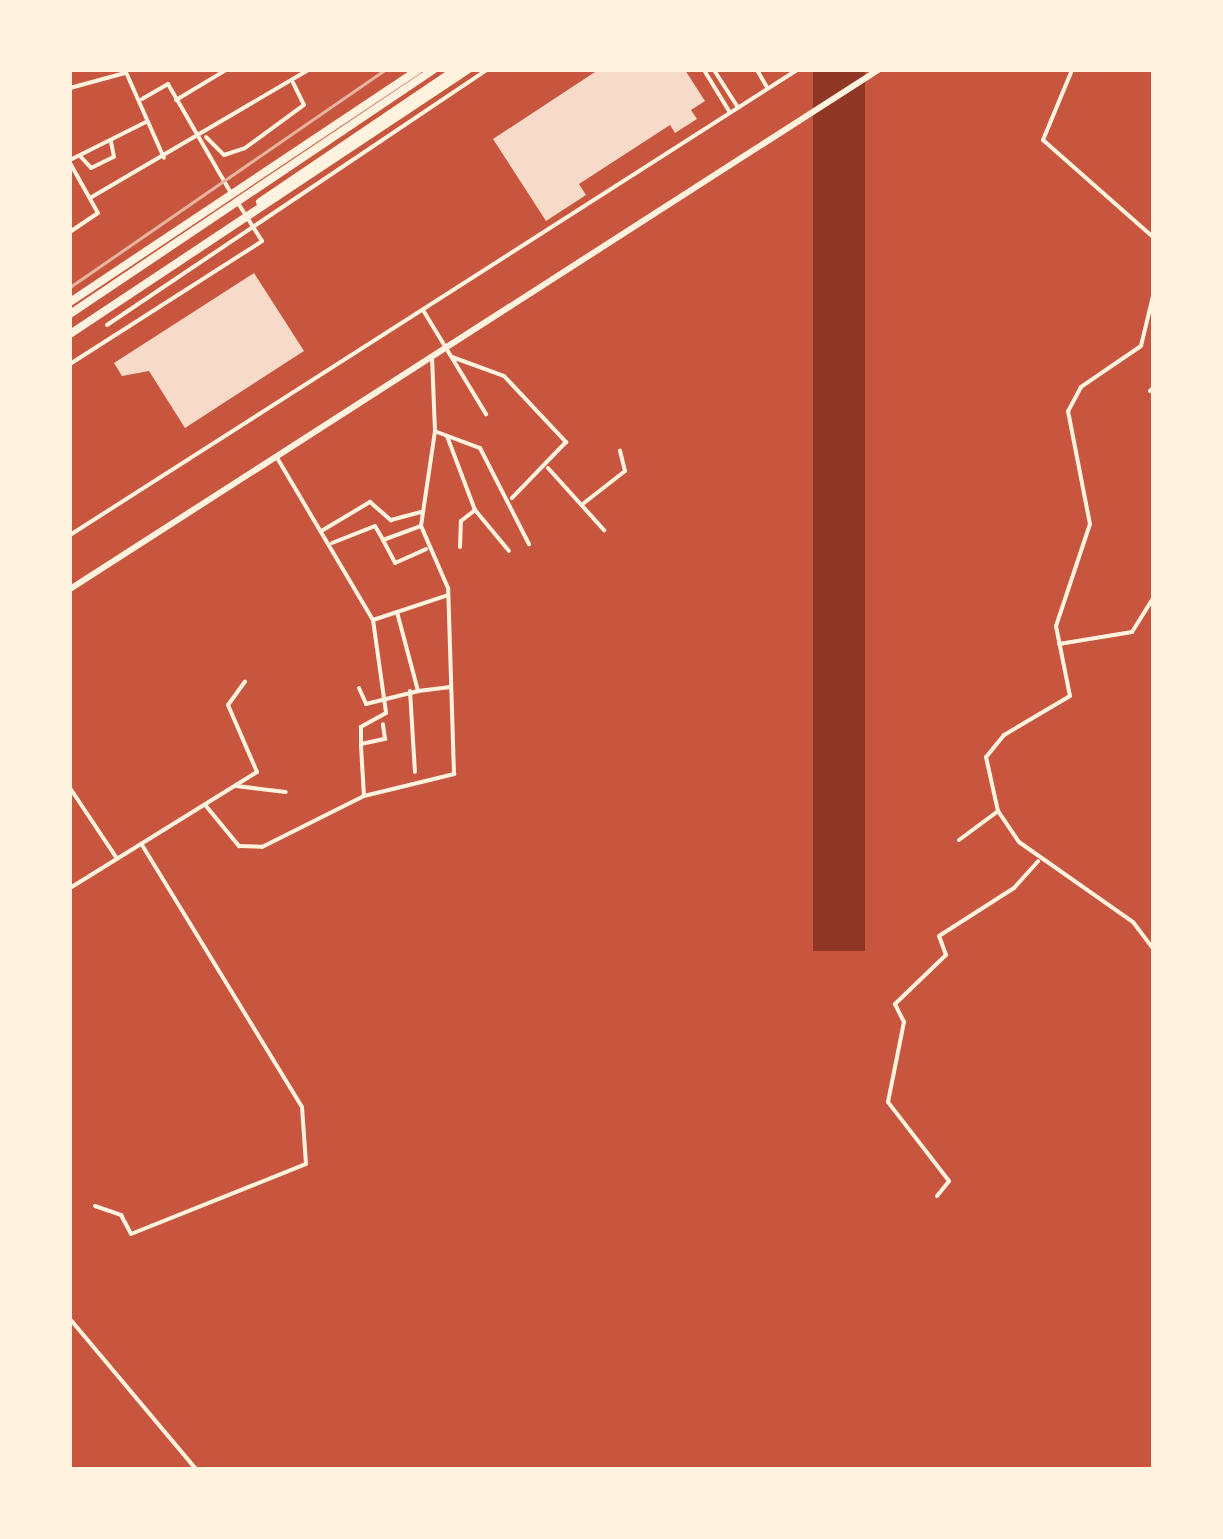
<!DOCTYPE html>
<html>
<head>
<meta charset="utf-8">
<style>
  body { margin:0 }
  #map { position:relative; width:1223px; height:1539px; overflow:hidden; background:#c8553d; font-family:Signika,sans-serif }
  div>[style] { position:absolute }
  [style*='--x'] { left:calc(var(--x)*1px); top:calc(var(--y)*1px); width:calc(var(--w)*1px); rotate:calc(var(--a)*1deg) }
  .water>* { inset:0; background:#8f3625; transform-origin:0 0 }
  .building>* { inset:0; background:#f7dbc8 }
  .minor>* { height:4px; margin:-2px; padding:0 2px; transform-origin:2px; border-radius:2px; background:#fff3e0 }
  .primary>* { height:6px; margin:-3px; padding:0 3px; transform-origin:3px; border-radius:3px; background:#fff3e0 }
  .motorway>* { height:8px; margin:-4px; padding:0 4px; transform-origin:4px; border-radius:4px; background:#fff3e0 }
  .rail>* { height:2.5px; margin:-1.25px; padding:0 1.25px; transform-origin:1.25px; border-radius:1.25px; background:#e9b49f }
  span { translate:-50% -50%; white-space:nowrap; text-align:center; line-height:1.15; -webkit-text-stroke:10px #fff3e0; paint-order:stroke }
  .frame { position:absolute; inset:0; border:72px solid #fff3e0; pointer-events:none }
</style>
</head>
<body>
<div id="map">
  <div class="water">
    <i style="left:813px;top:70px;width:52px;height:881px"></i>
  </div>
  <div class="building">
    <i style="clip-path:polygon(598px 70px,685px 70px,705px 101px,691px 110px,697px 119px,675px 133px,670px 125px,579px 184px,586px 195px,546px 221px,493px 139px)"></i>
    <i style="clip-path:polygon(254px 273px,304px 351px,185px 428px,149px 371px,122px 376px,114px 363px)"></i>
  </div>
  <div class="minor">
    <i style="--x:125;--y:70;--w:96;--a:66.1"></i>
    <i style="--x:704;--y:70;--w:48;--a:58.6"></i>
    <i style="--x:714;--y:70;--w:43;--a:57.4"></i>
    <i style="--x:757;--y:70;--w:20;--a:60"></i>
    <i style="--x:1072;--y:70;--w:76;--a:112.5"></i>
    <i style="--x:1043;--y:140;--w:147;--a:41.4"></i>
    <i style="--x:70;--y:88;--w:57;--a:-15.3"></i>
    <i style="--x:142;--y:99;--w:30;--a:-30"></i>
    <i style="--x:168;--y:84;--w:128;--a:60"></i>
    <i style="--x:176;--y:100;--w:58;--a:-31"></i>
    <i style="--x:206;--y:137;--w:25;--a:45"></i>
    <i style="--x:224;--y:155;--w:22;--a:-18"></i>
    <i style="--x:245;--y:148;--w:73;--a:-36.1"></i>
    <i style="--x:304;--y:105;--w:25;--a:-116"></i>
    <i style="--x:80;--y:156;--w:16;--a:47"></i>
    <i style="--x:91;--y:168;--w:25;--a:-26"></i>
    <i style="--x:114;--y:157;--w:16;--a:-101"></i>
    <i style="--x:70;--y:160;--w:85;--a:-26.6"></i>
    <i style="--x:70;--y:163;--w:57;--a:60.8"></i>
    <i style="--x:98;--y:213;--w:34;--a:146"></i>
    <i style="--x:90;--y:198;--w:253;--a:-30.4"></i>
    <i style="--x:1153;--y:296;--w:51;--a:103.5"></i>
    <i style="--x:1141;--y:346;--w:73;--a:145.7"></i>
    <i style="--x:1081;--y:387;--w:27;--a:118"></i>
    <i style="--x:1068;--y:411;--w:115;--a:79"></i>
    <i style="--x:1090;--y:524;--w:108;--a:108.4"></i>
    <i style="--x:1056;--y:626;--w:71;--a:78.7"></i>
    <i style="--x:1070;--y:696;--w:77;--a:149.4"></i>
    <i style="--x:1004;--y:735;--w:28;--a:129"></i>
    <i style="--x:986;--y:757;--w:55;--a:77.5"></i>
    <i style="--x:998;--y:811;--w:37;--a:56"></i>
    <i style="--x:1019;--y:842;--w:139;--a:35.1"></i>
    <i style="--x:1133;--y:922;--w:34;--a:53"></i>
    <i style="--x:423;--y:310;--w:122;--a:58.8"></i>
    <i style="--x:107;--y:325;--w:458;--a:-33.9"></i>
    <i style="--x:452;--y:357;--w:55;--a:20.1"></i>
    <i style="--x:504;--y:376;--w:91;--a:46.8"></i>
    <i style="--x:566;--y:442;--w:78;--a:134"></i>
    <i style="--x:70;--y:364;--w:228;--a:-32.6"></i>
    <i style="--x:262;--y:241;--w:45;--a:-122.3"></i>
    <i style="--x:1150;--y:391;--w:4;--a:-45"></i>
    <i style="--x:437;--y:432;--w:46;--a:20.4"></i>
    <i style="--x:480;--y:448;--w:108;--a:63"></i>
    <i style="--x:447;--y:436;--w:79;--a:69.3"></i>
    <i style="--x:475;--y:510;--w:53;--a:50.3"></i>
    <i style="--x:276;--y:456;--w:191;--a:59.4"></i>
    <i style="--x:373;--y:620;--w:79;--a:-18.4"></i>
    <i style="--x:548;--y:468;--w:84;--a:47.9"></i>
    <i style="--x:584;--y:503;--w:52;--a:-38"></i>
    <i style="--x:625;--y:471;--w:21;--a:-104"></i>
    <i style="--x:323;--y:530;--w:55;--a:-30.8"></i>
    <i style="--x:370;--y:502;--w:28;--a:41"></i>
    <i style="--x:391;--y:520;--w:31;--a:-15"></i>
    <i style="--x:70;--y:535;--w:863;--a:-32.6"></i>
    <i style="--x:383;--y:540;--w:26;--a:62"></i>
    <i style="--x:395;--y:563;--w:34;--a:-24"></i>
    <i style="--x:332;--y:543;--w:46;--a:-21.6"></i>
    <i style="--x:375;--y:526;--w:16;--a:60"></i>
    <i style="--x:383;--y:540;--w:40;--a:-20.2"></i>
    <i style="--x:460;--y:547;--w:26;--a:-88"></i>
    <i style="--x:461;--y:521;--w:18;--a:-38"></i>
    <i style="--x:397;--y:612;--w:82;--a:75.1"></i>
    <i style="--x:418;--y:691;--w:33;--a:-7"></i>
    <i style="--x:373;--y:620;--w:94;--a:82"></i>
    <i style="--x:386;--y:713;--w:29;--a:151"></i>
    <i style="--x:361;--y:727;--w:17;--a:90"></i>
    <i style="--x:361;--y:744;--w:25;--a:-12"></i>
    <i style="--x:385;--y:739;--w:15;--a:-98"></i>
    <i style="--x:1059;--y:644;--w:74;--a:-9.3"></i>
    <i style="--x:1132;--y:632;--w:40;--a:-58"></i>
    <i style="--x:359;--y:688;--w:17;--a:66"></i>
    <i style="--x:366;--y:704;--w:54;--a:-14"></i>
    <i style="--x:410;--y:691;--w:81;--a:86.5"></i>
    <i style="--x:361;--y:746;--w:50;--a:86.6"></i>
    <i style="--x:236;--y:786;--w:50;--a:6.8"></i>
    <i style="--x:70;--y:788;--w:83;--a:56.3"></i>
    <i style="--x:206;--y:806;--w:52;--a:50.5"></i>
    <i style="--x:239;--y:846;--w:23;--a:2"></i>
    <i style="--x:262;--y:847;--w:114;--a:-26.6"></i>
    <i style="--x:364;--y:796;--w:93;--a:-13.7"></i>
    <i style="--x:454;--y:774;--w:186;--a:-91.8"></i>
    <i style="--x:448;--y:588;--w:68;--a:-113.5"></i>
    <i style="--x:421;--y:526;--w:96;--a:-81.6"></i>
    <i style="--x:435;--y:431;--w:75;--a:-92.3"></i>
    <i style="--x:959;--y:840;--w:49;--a:-36.6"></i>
    <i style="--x:70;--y:888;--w:220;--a:-31.8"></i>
    <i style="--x:257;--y:772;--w:73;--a:-113.4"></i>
    <i style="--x:228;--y:705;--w:29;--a:-54"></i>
    <i style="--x:937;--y:1196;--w:19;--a:-51"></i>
    <i style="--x:949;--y:1181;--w:100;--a:-127.7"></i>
    <i style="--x:888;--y:1102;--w:82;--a:-78.7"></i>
    <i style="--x:904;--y:1022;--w:20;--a:-117"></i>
    <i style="--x:895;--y:1004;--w:71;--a:-43.9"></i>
    <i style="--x:946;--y:955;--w:20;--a:-110"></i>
    <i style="--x:939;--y:936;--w:89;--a:-32.6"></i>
    <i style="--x:1014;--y:888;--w:36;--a:-48"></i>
    <i style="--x:95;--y:1206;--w:28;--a:19"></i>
    <i style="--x:121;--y:1215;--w:21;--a:62"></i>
    <i style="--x:131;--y:1234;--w:188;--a:-21.8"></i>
    <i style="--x:306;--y:1164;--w:57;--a:-94"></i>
    <i style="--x:302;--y:1107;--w:307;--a:-121.4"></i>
    <i style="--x:70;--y:1319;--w:196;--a:50"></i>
  </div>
  <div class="primary">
    <i style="--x:70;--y:589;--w:960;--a:-32.71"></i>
  </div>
  <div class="motorway">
    <i style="--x:260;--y:202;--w:235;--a:-34.1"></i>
    <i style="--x:70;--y:302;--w:418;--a:-33.7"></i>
    <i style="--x:70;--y:314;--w:437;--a:-33.9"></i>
    <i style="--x:70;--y:334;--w:478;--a:-33.6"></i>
  </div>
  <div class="rail">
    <i style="--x:70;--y:287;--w:383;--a:-34.6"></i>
  </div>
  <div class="frame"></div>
</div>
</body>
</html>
